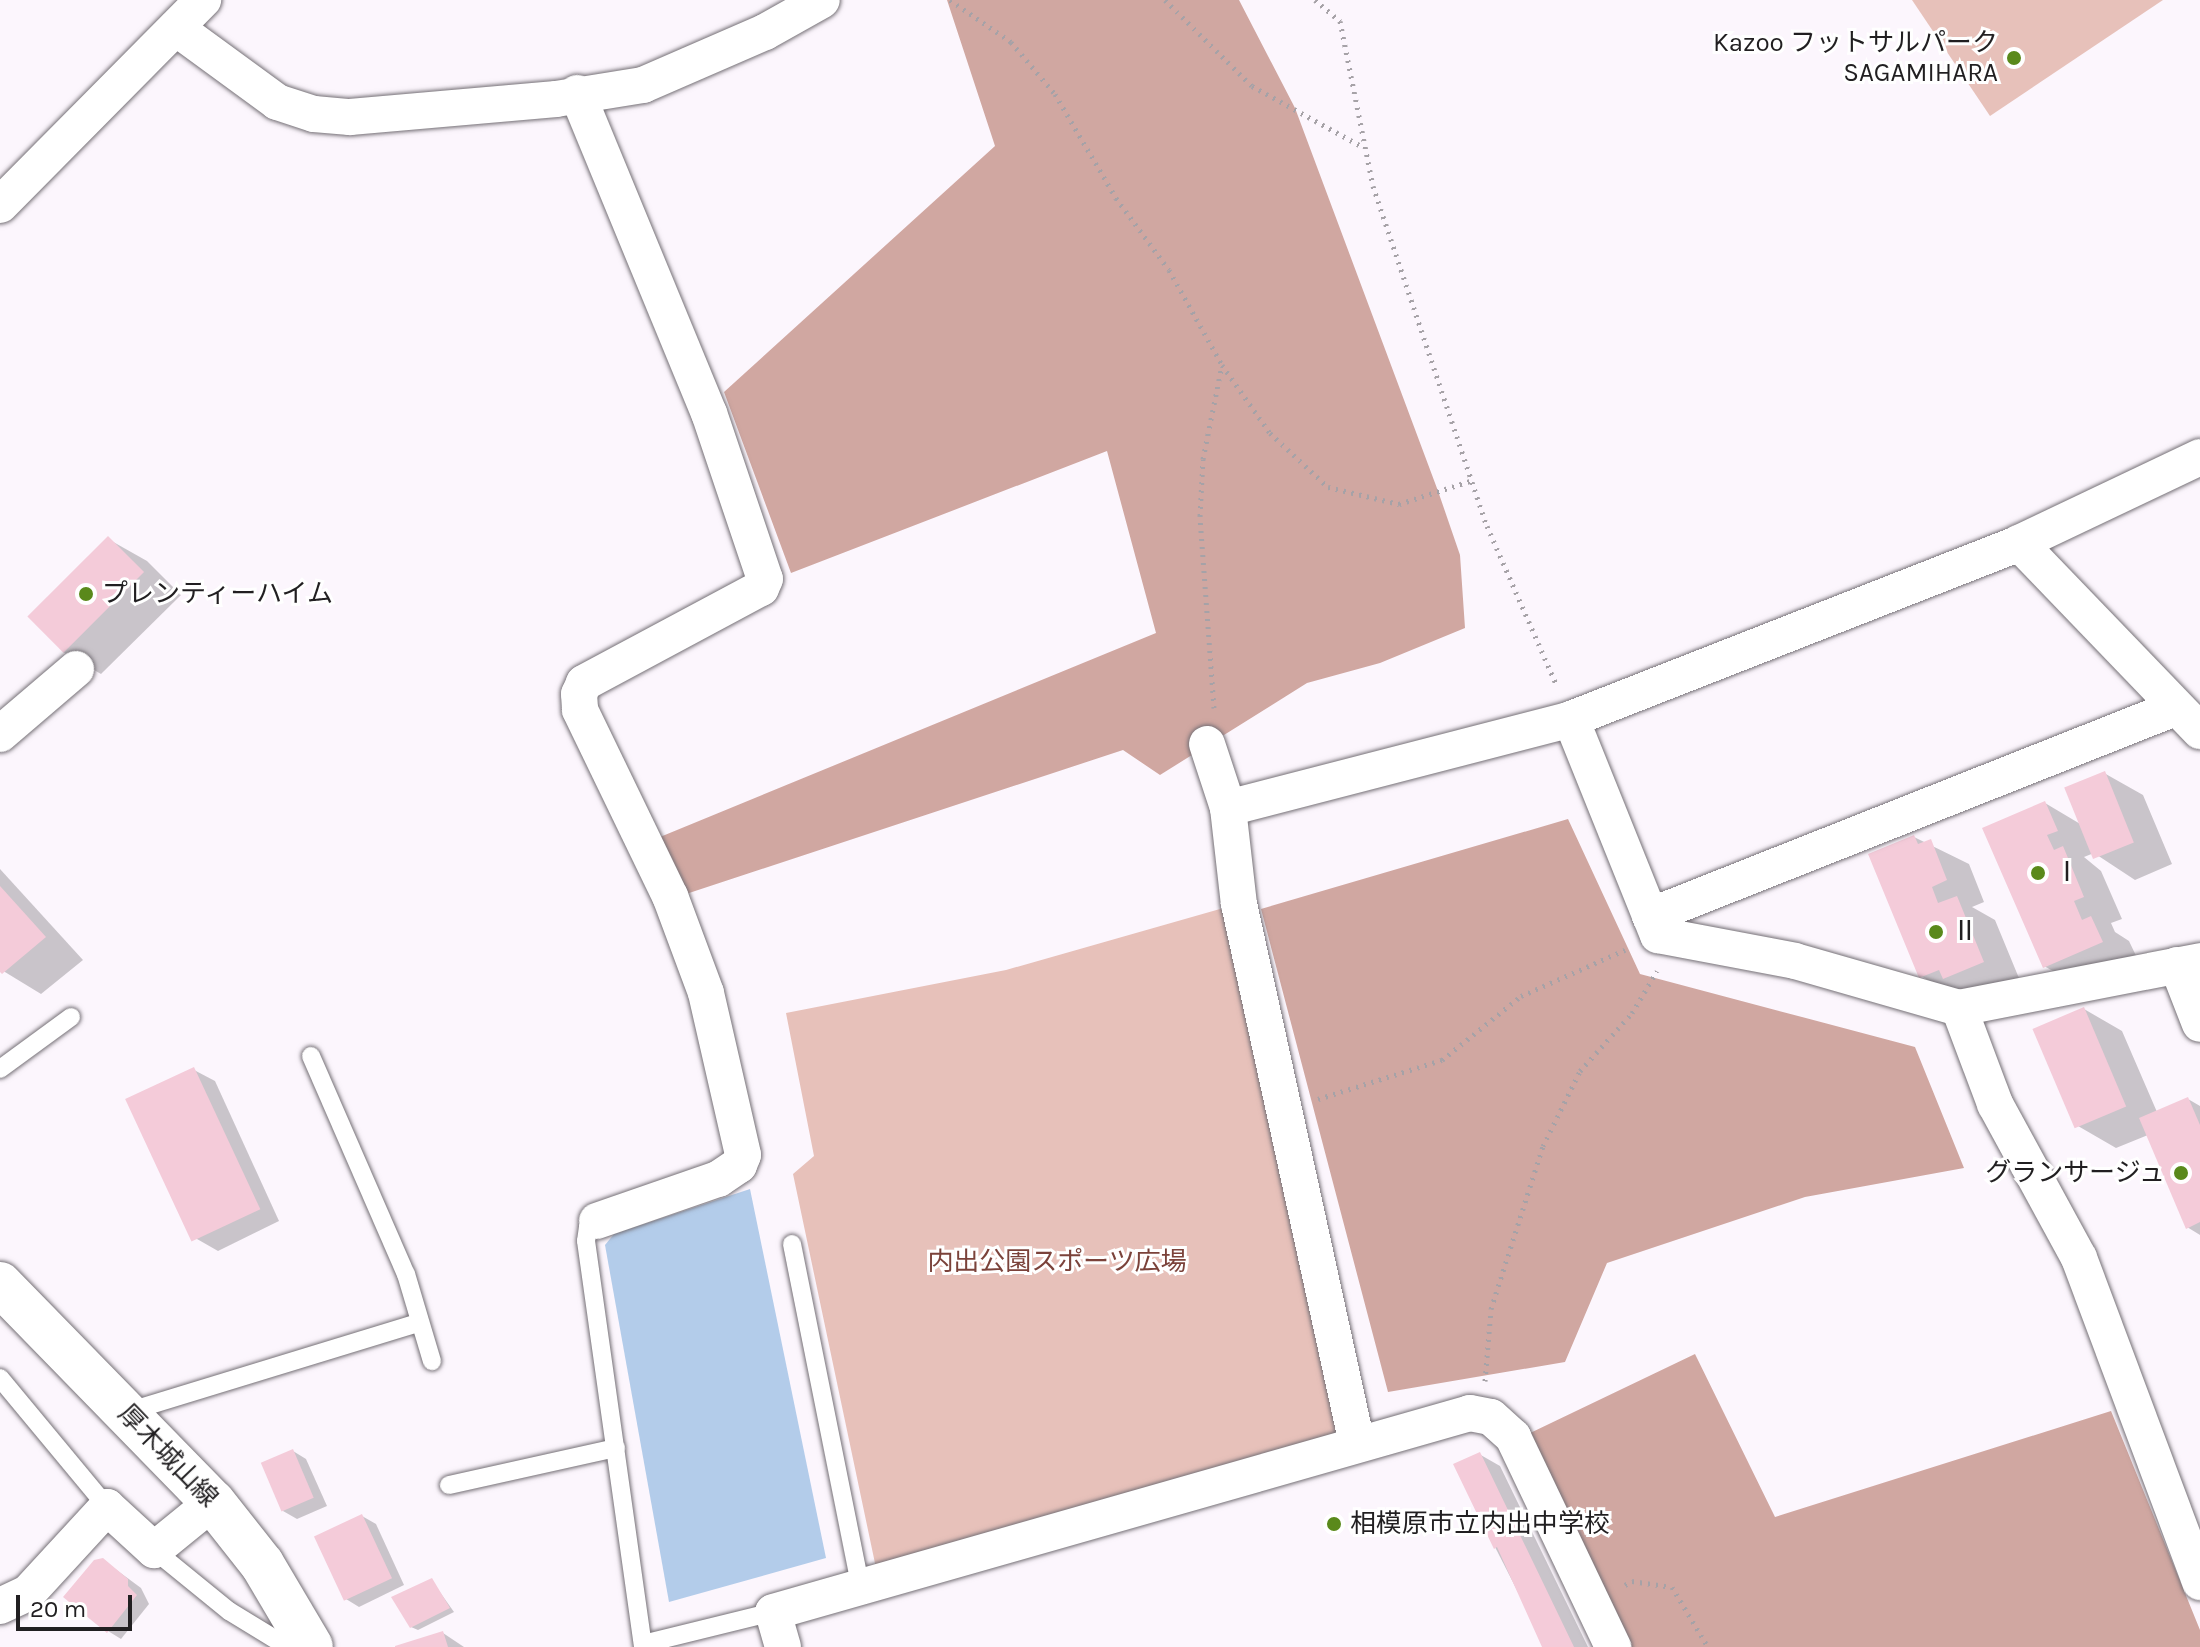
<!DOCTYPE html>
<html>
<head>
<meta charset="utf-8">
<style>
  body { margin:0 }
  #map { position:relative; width:2200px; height:1647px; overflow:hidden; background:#fcf6fd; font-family:Karla,"Noto Sans JP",sans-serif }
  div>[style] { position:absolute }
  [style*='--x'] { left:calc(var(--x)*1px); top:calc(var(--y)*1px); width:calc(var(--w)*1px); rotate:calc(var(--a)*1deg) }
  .green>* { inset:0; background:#e7c1ba }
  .forest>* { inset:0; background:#d0a7a1 }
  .water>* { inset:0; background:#b3ccea }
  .shadow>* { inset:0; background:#0003 }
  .building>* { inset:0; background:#f4cbd9; transform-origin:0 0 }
  .path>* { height:5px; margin-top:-2.5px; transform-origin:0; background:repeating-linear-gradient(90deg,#a6a2a7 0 2px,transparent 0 8px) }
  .roads { filter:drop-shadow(0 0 2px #757076) drop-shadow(0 0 2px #757076) }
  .service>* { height:18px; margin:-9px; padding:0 9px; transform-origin:9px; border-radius:9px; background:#fff }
  .minor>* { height:36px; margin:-18px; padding:0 18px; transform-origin:18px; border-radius:18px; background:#fff }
  .secondary>* { height:44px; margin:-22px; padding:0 22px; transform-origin:22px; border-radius:22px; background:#fff }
  .dots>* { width:22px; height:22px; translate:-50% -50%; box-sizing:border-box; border:4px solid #fff; border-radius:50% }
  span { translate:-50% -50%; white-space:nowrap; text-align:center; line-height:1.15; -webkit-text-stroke:6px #fff; paint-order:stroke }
  .poi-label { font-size:26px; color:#211f21 }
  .right { translate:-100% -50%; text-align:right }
  .left { translate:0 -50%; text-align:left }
  .park-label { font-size:26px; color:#7b423a }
  .street-label { font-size:26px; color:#211f21 }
  .scale { position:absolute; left:16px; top:1595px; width:116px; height:36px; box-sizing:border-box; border:4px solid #211f21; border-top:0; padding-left:10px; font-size:24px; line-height:28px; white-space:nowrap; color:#211f21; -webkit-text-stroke:6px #fff; paint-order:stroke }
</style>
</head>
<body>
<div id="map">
  <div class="green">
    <i style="clip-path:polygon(1912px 0,2163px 0,1990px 116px)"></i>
    <i style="clip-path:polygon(1227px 907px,1342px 1441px,876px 1568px,793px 1174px,814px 1156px,786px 1013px,1006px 970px)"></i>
  </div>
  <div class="forest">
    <i style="clip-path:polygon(947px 0,1239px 0,1295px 108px,1438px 491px,1460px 555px,1465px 628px,1380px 663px,1307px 683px,1160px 775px,1123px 750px,686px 894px,660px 837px,1156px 633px,1107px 451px,791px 573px,724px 392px,995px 146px)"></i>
    <i style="clip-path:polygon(1568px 819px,1640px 974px,1915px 1047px,1964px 1168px,1805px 1197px,1607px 1263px,1565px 1362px,1388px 1392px,1261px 909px)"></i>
    <i style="clip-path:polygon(1695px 1354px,1775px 1517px,2111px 1411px,2200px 1630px,2200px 1647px,1628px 1647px,1526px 1435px)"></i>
  </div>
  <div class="water">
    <i style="clip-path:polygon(750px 1189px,826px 1558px,669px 1602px,605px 1245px,614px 1234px)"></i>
  </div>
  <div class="shadow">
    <i style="clip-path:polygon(108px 539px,147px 561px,181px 595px,101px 674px,63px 652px)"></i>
    <i style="clip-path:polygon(2104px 773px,2143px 795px,2172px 864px,2135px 880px,2094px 853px,2084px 857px,2101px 871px,2122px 919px,2111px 923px,2115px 932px,2129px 941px,2140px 964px,2083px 988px,2044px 966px,2045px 803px,2082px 825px)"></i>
    <i style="clip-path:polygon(1914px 837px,1969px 864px,1984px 902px,1972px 907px,1995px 920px,2021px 983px,1959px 998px,1921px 976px)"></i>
    <i style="clip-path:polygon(0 869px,83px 960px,41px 994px,0 969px)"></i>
    <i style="clip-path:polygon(2084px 1009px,2122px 1031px,2157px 1112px,2188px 1099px,2200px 1106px,2200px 1235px,2187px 1227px,2148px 1135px,2116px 1148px,2078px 1126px)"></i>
    <i style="clip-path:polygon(194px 1070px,215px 1081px,279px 1221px,218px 1251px,197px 1239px)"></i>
    <i style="clip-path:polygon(293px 1451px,306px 1459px,327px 1506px,297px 1519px,283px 1511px)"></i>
    <i style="clip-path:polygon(1479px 1454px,1500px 1466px,1588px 1647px,1546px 1647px,1495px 1547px)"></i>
    <i style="clip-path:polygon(362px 1516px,376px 1524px,404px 1585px,359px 1607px,346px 1599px)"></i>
    <i style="clip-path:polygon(103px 1560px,141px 1588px,149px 1604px,121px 1639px,108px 1631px)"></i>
    <i style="clip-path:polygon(432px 1581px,454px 1612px,418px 1630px,411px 1627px)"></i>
    <i style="clip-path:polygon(443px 1633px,464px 1647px,400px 1647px)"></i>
  </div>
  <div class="building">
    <i style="left:108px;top:536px;width:51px;height:114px;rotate:45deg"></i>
    <i style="left:2105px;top:771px;width:77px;height:44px;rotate:68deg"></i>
    <i style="clip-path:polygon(2045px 801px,2058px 831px,2047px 835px,2054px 850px,2063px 846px,2084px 897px,2074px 901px,2082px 920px,2091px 916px,2103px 942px,2043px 968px,1982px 828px)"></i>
    <i style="clip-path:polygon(1914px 835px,1918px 844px,1931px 839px,1947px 880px,1932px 887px,1938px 903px,1957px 896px,1984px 962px,1943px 979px,1939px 970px,1919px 978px,1868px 854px)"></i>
    <i style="clip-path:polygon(0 886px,46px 937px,2px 974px,0 972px)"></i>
    <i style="left:2084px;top:1007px;width:108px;height:56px;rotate:67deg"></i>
    <i style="left:194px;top:1067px;width:157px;height:76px;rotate:65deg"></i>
    <i style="clip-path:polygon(2188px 1097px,2200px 1125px,2200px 1222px,2186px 1229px,2139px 1118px)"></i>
    <i style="left:293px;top:1449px;width:53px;height:35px;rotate:67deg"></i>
    <i style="clip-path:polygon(1480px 1452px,1574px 1647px,1542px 1647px,1497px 1547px,1494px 1549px,1453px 1464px)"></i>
    <i style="left:362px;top:1514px;width:71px;height:53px;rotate:65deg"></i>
    <i style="clip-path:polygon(103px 1558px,128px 1579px,128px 1586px,137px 1595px,107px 1633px,63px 1597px,94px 1560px)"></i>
    <i style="clip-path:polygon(432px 1578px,450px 1608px,410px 1628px,391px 1597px)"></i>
    <i style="clip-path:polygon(443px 1631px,448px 1647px,395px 1647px,395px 1646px)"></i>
  </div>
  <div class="path">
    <i style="--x:950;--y:0;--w:74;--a:34.5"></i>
    <i style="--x:1011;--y:42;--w:68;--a:49.8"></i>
    <i style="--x:1055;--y:94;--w:121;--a:59.6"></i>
    <i style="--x:1116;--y:198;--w:89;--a:53.6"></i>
    <i style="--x:1169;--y:270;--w:109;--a:60.8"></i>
    <i style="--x:1165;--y:0;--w:122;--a:44.7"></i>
    <i style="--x:1252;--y:86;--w:124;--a:28.8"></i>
    <i style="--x:1315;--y:0;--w:33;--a:40"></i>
    <i style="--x:1340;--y:21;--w:168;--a:78.7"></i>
    <i style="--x:1373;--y:186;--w:359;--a:71.5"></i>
    <i style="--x:1487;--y:526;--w:175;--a:66.4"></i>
    <i style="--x:1214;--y:708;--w:193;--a:-94.2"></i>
    <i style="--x:1200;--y:516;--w:57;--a:-87"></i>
    <i style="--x:1203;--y:459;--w:96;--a:-78.6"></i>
    <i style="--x:1222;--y:365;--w:83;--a:54.8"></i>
    <i style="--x:1270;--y:433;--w:79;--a:43"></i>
    <i style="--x:1328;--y:487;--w:73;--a:13.5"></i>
    <i style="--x:1399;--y:504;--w:75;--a:-17.9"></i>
    <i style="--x:1318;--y:1099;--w:130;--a:-17.5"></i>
    <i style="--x:1442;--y:1060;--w:102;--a:-39"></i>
    <i style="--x:1521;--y:996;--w:114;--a:-23.9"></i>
    <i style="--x:1485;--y:1381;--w:72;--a:-85.2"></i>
    <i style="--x:1491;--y:1309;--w:171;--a:-72.3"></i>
    <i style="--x:1543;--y:1146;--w:84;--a:-63.7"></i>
    <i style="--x:1580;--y:1071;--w:78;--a:-48.1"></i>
    <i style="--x:1632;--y:1013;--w:49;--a:-59.2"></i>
    <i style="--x:1625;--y:1585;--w:8;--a:-30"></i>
    <i style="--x:1632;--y:1581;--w:40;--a:8.5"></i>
    <i style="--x:1672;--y:1587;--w:70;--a:59"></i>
  </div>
  <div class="roads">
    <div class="service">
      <i style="--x:311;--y:1056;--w:238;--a:66.5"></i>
      <i style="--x:406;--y:1274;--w:91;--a:73.4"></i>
      <i style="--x:0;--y:1069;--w:88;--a:-36.2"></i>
      <i style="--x:597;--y:1221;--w:11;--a:146"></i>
      <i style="--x:588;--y:1227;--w:14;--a:98"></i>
      <i style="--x:586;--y:1241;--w:410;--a:82"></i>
      <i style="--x:792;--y:1244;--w:348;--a:78.7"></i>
      <i style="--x:0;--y:1378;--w:168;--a:50.3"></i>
      <i style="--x:127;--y:1412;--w:305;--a:-17"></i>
      <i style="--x:449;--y:1485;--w:171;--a:-12.5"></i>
      <i style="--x:154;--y:1550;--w:97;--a:39.1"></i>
      <i style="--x:229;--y:1611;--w:69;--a:31.4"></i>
      <i style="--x:643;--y:1644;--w:134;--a:-13.8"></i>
    </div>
    <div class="minor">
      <i style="--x:176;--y:28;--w:125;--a:36.2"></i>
      <i style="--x:277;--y:102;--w:39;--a:18"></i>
      <i style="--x:314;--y:114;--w:36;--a:5"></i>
      <i style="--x:350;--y:117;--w:207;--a:-5"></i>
      <i style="--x:556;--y:99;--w:88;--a:-9.1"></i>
      <i style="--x:643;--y:85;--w:133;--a:-23.5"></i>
      <i style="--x:765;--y:32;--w:65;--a:-29.3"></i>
      <i style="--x:577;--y:93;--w:346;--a:67.6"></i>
      <i style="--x:709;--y:413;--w:175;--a:71.4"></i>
      <i style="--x:765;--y:579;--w:10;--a:114"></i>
      <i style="--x:761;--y:588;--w:201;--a:151.8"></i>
      <i style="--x:584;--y:683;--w:12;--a:114"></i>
      <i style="--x:579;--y:694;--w:16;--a:86"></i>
      <i style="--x:580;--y:710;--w:207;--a:64.2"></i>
      <i style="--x:670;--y:896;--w:103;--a:69.6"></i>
      <i style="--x:706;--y:993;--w:166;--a:77.1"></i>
      <i style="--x:743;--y:1155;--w:11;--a:112"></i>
      <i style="--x:739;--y:1165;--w:25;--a:146"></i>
      <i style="--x:718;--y:1179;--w:128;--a:160.9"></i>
      <i style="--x:0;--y:205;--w:289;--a:-45.3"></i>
      <i style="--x:2019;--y:543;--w:261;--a:46.1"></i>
      <i style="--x:1571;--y:719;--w:233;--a:68.1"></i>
      <i style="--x:1658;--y:935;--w:139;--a:10.7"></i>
      <i style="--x:1795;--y:961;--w:171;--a:16"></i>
      <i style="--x:1959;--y:1008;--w:246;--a:-11"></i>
      <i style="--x:0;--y:734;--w:100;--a:-40.5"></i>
      <i style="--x:1207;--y:744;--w:67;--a:71.8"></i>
      <i style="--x:1228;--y:808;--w:97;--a:83.5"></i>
      <i style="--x:1239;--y:904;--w:553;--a:77.67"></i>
      <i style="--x:1228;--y:808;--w:354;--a:-14.5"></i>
      <i style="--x:1571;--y:719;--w:481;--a:-21.4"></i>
      <i style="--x:2019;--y:543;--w:200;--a:-25.4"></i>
      <i style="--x:1650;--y:916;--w:565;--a:-21.61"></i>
      <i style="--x:2177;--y:965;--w:63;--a:68.7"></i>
      <i style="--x:1959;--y:1008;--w:103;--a:69.4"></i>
      <i style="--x:1995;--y:1104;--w:175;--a:61.4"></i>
      <i style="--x:2079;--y:1258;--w:346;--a:69.5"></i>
      <i style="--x:0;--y:1606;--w:31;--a:-25"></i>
      <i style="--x:28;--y:1593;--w:117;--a:-47.4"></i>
      <i style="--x:107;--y:1507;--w:64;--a:42.5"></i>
      <i style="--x:154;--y:1550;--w:76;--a:-39.1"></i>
      <i style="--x:783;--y:1647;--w:36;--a:-106"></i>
      <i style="--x:773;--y:1612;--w:725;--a:-15.93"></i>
      <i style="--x:1470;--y:1413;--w:21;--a:11"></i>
      <i style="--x:1491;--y:1417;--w:30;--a:42"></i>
      <i style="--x:1513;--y:1437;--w:233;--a:64.5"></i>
    </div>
    <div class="secondary">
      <i style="--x:0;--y:1284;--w:305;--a:45.7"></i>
      <i style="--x:213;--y:1502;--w:79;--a:51.7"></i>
      <i style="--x:262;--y:1564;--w:96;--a:59.4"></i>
    </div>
  </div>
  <div class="dots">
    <i style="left:2014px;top:58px;background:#5a891b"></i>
    <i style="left:86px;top:594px;background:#5a891b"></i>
    <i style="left:2038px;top:873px;background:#5a891b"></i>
    <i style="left:1936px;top:932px;background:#5a891b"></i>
    <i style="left:2181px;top:1173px;background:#5a891b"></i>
    <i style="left:1334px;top:1524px;background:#5a891b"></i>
  </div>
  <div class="poi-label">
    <span class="right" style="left:1998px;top:58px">Kazoo フットサルパーク<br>SAGAMIHARA</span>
    <span class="left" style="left:102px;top:594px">プレンティーハイム</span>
    <span class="left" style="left:2054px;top:873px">Ⅰ</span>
    <span class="left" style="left:1952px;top:932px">Ⅱ</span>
    <span class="right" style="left:2165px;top:1173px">グランサージュ</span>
    <span class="left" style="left:1350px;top:1524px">相模原市立内出中学校</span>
  </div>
  <div class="park-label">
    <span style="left:1057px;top:1262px">内出公園スポーツ広場</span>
  </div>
  <div class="street-label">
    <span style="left:168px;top:1456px;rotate:46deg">厚木城山線</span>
  </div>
  <div class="scale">20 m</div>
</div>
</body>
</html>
